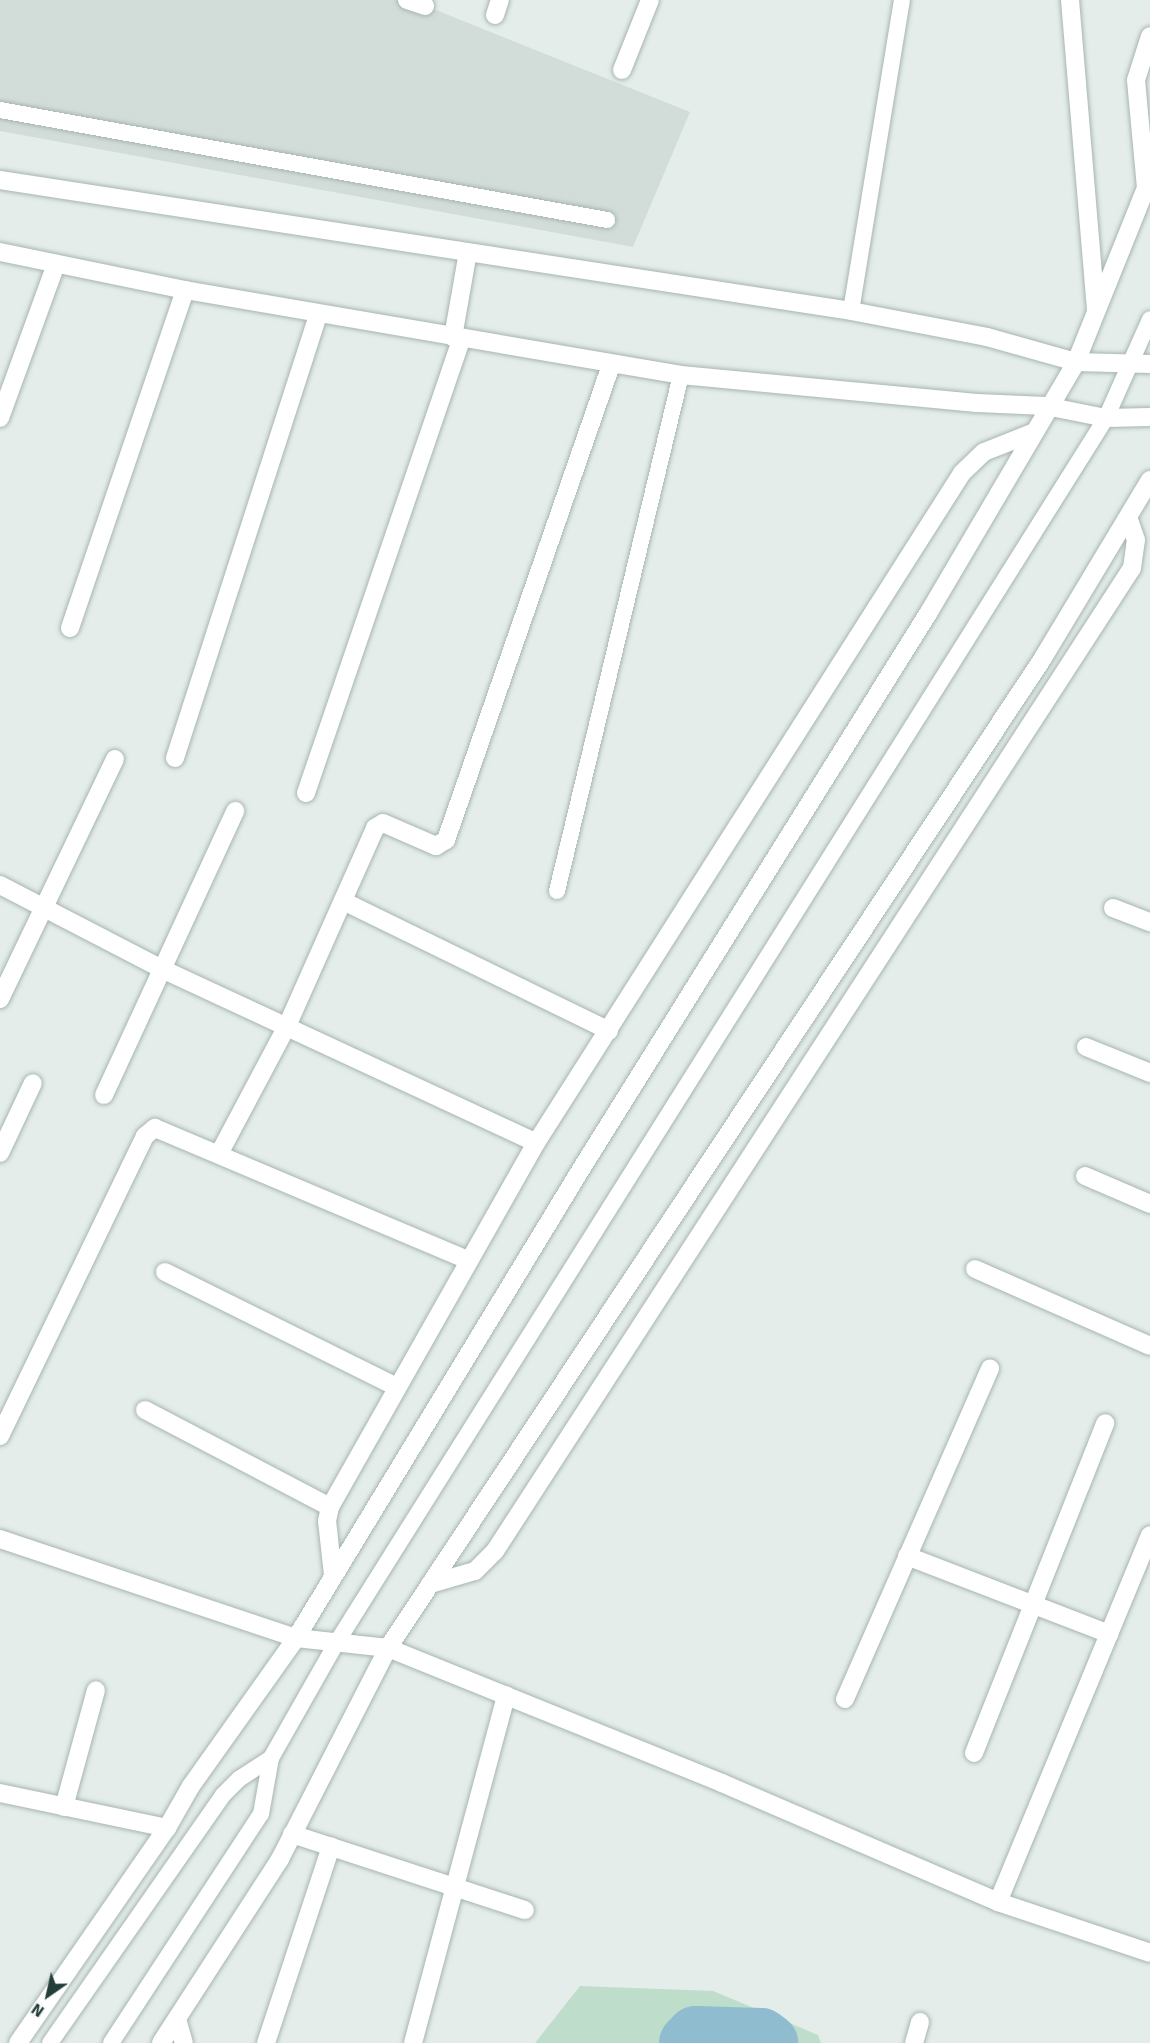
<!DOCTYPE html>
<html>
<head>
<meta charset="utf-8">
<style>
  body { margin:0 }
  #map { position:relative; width:1150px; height:2043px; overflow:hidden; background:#e4edea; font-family:Signika,sans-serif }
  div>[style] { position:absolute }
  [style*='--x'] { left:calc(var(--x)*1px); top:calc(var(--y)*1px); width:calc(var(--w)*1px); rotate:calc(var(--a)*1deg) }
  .built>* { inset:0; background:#d2ddd9 }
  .green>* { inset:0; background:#beddcb }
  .river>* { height:60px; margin:-30px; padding:0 30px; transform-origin:30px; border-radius:30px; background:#8fbdcf }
  .roads { filter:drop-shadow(0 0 2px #a7b5b2) drop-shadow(0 0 2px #a7b5b2) }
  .service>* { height:16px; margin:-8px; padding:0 8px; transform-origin:8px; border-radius:8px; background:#fff }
  .minor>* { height:18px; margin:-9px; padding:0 9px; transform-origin:9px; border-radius:9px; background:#fff }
  .tertiary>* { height:18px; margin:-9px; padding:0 9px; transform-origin:9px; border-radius:9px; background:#fff }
  .secondary>* { height:18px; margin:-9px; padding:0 9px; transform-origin:9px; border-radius:9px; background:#fff }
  span { translate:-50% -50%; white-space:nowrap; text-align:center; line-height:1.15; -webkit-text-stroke:6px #f5f9f8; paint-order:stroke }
  .north { position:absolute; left:18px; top:1965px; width:60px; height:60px; -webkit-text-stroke:4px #f5f9f8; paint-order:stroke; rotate:214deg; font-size:16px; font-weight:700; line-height:24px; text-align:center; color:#243e3a }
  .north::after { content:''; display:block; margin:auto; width:21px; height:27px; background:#243e3a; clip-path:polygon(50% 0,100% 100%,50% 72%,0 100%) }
</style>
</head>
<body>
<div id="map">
  <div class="built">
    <i style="clip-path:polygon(0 0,411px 0,690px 112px,633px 247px,0 131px)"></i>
  </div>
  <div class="green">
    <i style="clip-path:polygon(580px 1986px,713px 1991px,818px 2035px,821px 2043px,535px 2043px)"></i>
  </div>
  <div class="river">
    <i style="--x:689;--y:2043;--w:10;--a:-45"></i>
    <i style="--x:696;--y:2036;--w:65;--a:1.8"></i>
    <i style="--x:761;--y:2038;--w:9;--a:36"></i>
  </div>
  <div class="roads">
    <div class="service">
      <i style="--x:0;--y:110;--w:617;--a:10.27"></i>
      <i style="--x:851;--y:311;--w:315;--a:-80.7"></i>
      <i style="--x:557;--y:891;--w:531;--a:-76.49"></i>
      <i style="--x:50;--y:2043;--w:302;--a:-55.1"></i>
      <i style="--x:223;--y:1795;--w:23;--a:-45"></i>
      <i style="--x:239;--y:1779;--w:38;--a:-33"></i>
      <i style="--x:111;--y:2043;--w:274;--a:-56.8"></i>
      <i style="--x:261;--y:1814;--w:57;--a:-79.9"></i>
      <i style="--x:271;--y:1758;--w:133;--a:-60.4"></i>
      <i style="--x:337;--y:1642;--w:1446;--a:-57.86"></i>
      <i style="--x:1106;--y:418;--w:108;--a:-66"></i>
    </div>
    <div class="minor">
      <i style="--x:407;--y:0;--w:19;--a:18"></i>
      <i style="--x:1070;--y:0;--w:310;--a:85.2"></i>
      <i style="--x:495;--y:15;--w:16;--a:-72"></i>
      <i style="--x:622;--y:70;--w:75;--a:-68.2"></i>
      <i style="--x:1146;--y:188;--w:108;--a:-95.3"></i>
      <i style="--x:1136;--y:80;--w:46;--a:-72.3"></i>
      <i style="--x:0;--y:418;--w:164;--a:-70"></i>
      <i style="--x:70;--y:628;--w:357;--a:-71.2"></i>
      <i style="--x:175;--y:758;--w:466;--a:-72.1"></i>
      <i style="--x:306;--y:793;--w:481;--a:-71.1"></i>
      <i style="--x:0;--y:885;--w:182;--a:27.4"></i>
      <i style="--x:162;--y:969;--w:412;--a:24.9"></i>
      <i style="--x:343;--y:901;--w:296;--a:26"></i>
      <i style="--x:1113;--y:908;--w:40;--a:21"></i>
      <i style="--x:0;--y:999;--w:266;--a:-64.4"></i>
      <i style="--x:1086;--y:1047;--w:69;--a:22.1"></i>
      <i style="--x:104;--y:1095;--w:313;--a:-65.2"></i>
      <i style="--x:220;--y:1152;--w:143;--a:-62"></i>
      <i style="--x:287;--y:1026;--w:217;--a:-66"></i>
      <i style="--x:375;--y:828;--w:9;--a:-32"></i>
      <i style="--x:383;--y:823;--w:58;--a:23.5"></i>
      <i style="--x:436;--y:846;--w:12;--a:-31"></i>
      <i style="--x:446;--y:840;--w:503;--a:-70.84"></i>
      <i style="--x:0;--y:1153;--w:77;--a:-64.8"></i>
      <i style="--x:1085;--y:1176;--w:71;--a:23.3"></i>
      <i style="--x:975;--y:1269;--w:191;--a:23.7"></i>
      <i style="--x:165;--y:1272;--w:259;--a:26.4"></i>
      <i style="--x:145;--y:1410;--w:209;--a:27.7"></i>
      <i style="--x:0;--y:1436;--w:333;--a:-64.2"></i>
      <i style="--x:145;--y:1136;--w:13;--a:-39"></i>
      <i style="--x:155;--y:1128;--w:340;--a:22.9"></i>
      <i style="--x:907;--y:1556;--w:217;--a:21.1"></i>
      <i style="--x:845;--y:1699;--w:361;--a:-66.3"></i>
      <i style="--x:974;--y:1753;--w:355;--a:-68.3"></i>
      <i style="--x:0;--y:1793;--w:171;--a:11.8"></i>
      <i style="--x:64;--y:1807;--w:121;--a:-74.7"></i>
      <i style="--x:292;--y:1834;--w:245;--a:18.1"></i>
      <i style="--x:998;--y:1902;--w:397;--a:-67.5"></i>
      <i style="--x:177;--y:2019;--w:25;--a:74"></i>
      <i style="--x:266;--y:2043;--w:207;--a:-71.7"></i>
      <i style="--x:413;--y:2043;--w:360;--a:-75"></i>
      <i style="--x:914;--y:2043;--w:22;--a:-74"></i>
    </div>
    <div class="tertiary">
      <i style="--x:0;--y:180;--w:861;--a:8.75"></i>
      <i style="--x:851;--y:311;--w:138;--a:10.8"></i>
      <i style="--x:987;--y:337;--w:92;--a:15.7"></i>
      <i style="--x:1076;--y:362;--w:74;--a:1.5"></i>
      <i style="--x:0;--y:252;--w:189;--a:11.6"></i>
      <i style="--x:185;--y:290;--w:503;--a:9.72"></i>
      <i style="--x:681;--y:375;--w:297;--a:5.4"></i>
      <i style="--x:977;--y:403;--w:69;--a:2.5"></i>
      <i style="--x:1046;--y:406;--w:61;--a:11.3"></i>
      <i style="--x:1106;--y:418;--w:44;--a:-1.3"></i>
      <i style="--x:453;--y:337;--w:86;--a:-80"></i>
      <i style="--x:0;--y:1539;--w:312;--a:18.5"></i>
      <i style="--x:296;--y:1638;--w:93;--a:6.2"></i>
      <i style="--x:388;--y:1648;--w:360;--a:22"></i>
      <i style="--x:722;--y:1783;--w:301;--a:23.3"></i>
      <i style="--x:998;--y:1902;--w:160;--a:18.5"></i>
    </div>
    <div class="secondary">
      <i style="--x:333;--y:1575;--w:54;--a:-96.3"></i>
      <i style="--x:327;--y:1521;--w:14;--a:-78"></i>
      <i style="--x:330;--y:1507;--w:418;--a:-60.5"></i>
      <i style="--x:536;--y:1143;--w:794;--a:-57.55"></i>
      <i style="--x:962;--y:473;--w:30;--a:-44"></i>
      <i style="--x:984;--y:452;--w:52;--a:-21.6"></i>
      <i style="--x:430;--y:1584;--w:47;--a:-16.1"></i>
      <i style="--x:475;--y:1571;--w:28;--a:-45"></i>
      <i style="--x:495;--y:1551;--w:1171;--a:-57.06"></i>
      <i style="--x:1132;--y:568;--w:28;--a:-82"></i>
      <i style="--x:1136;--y:540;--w:24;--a:-109"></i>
      <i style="--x:18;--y:2043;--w:262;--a:-55.3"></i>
      <i style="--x:167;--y:1828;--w:48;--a:-60.3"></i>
      <i style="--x:191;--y:1786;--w:181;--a:-54.6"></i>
      <i style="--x:296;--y:1638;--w:552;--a:-58.7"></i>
      <i style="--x:583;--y:1166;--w:653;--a:-58.01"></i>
      <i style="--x:929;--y:612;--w:290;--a:-59.5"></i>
      <i style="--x:1076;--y:362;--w:198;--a:-68.1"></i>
      <i style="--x:161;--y:2043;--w:219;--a:-57.1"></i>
      <i style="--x:280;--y:1859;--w:237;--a:-62.9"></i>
      <i style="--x:388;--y:1648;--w:1187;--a:-56.51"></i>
      <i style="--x:1043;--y:658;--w:208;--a:-59"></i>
    </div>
  </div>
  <div class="north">N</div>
</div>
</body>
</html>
